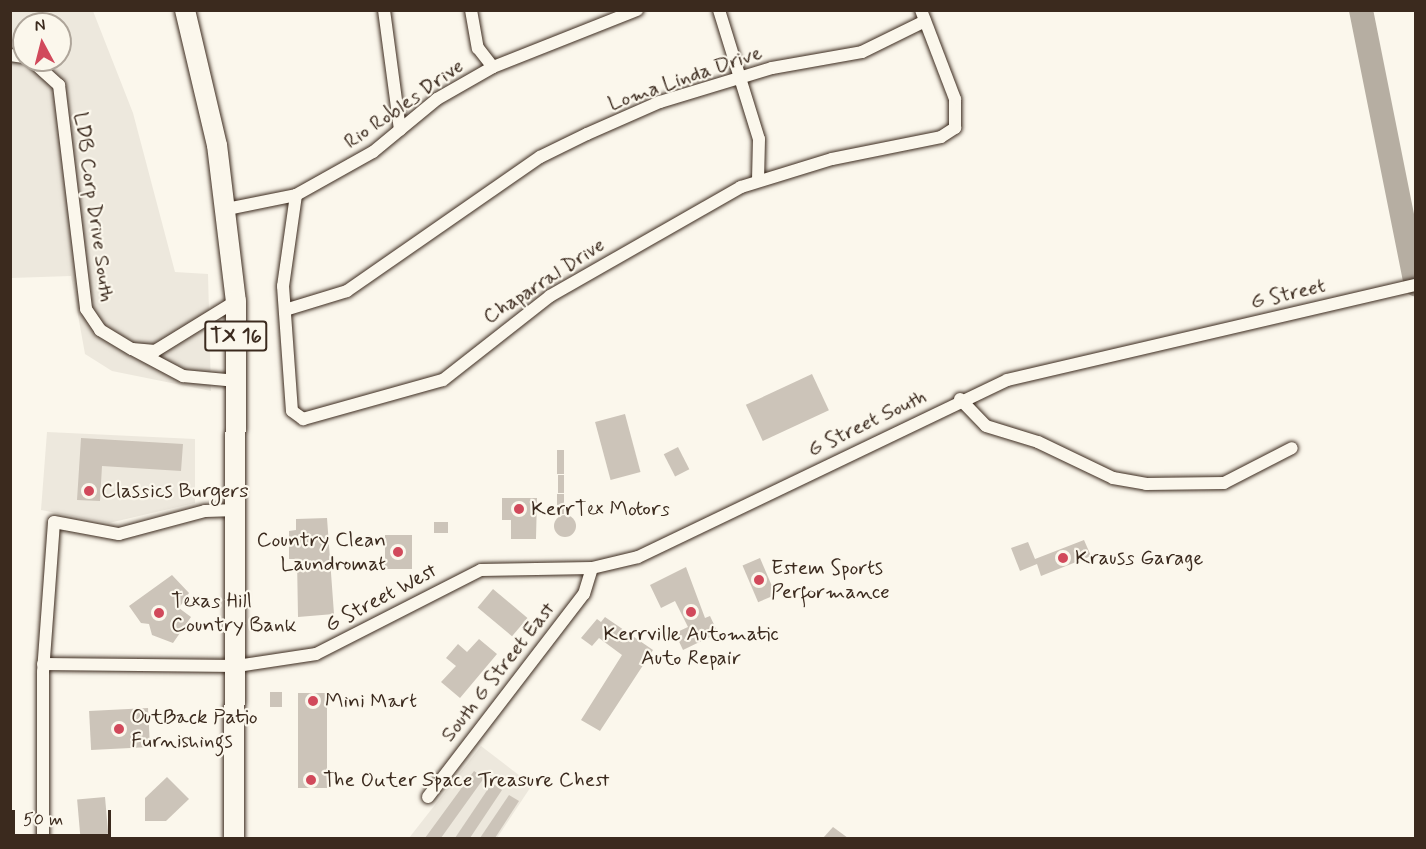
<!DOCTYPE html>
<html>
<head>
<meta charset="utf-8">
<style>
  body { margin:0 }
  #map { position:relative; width:1426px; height:849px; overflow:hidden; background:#fbf7ec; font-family:Mynerve,sans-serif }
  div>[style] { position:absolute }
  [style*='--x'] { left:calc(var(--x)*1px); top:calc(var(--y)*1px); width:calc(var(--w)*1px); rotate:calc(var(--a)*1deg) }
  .built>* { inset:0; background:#ede8dd }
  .river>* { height:24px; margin:-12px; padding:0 12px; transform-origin:12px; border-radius:12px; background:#b6aea2 }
  .building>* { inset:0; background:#ccc4b9; transform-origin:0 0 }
  .round { border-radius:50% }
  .roads { filter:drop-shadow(0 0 2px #3b2a1e) drop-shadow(0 0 2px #3b2a1e) }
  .street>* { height:12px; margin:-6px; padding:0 6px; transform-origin:6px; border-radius:6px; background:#fbf7ec }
  .primary>* { height:20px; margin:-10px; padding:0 10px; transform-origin:10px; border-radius:10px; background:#fbf7ec }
  .dots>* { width:16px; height:16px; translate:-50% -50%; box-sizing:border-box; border:3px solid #fbf7ec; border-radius:50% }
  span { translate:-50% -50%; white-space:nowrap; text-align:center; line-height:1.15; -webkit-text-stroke:4.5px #fbf7ec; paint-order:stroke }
  .shield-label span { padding:2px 4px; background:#fbf7ec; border:2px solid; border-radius:4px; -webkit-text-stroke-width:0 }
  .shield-label { font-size:20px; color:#3b2a1e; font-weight:700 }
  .street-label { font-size:21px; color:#3b2a1e }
  .poi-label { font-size:21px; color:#3b2a1e }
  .left { translate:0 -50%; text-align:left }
  .right { translate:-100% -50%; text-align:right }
  .frame { position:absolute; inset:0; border:12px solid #3b2a1e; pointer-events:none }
  .north { position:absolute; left:12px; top:12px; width:60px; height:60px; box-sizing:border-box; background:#fbf7ec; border:2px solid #aea59a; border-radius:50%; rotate:353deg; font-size:16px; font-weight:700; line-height:24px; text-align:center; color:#3b2a1e }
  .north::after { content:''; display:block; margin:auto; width:21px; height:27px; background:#d1495b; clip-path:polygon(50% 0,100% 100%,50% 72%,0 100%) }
  .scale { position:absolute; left:12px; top:810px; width:99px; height:27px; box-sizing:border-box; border:3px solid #3b2a1e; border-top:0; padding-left:8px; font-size:18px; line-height:21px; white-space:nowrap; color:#3b2a1e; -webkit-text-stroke:4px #fbf7ec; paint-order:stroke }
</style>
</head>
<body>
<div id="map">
  <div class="built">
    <i style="clip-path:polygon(evenodd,10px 11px,93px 11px,133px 113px,175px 272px,208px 274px,211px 391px,112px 371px,85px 354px,71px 276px,11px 278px,10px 11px,24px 24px,60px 24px,60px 60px,24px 60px,24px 24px)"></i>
    <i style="clip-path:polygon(47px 432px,195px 439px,195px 503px,109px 523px,41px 510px)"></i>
    <i style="clip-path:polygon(481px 746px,532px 785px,497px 838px,409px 838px)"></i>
  </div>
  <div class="river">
    <i style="--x:1361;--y:10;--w:280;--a:78.7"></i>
  </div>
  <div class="building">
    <i style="left:812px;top:374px;width:40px;height:73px;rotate:65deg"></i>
    <i style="left:625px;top:414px;width:60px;height:31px;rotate:75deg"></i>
    <i style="clip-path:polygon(81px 438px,183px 444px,181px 471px,102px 466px,100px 501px,77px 500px)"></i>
    <i style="left:678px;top:447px;width:25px;height:16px;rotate:63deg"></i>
    <i style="left:557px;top:450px;width:7px;height:24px"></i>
    <i style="left:558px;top:475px;width:6px;height:18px"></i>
    <i style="left:557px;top:494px;width:7px;height:20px"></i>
    <i style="clip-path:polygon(502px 498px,537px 498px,536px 539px,511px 539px,511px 520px,502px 520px)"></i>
    <i class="round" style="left:554px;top:515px;width:22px;height:22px"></i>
    <i style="clip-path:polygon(327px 518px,334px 614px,298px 617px,297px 559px,289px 559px,289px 531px,296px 530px,296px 519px)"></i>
    <i style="left:434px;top:522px;width:14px;height:11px"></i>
    <i style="left:385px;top:535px;width:27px;height:34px"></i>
    <i style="clip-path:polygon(1084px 540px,1091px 556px,1041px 576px,1037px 564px,1020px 571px,1011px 548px,1028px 542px,1035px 559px)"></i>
    <i style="left:760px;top:558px;width:40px;height:19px;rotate:67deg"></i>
    <i style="clip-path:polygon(686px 567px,705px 618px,710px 616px,718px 633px,683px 650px,675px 633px,688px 627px,675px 601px,661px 608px,650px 585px)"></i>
    <i style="clip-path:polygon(172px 575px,189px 593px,179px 608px,191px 617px,173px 643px,152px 635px,149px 624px,141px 623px,129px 606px)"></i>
    <i style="left:493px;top:589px;width:45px;height:24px;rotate:40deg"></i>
    <i style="clip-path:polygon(605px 617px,653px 650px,600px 731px,581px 720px,622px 655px,599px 638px,592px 646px,581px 638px,597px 619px,601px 622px)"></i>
    <i style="clip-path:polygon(479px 639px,497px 654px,460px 698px,441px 682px,456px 666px,446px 658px,458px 644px,467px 652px)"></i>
    <i style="left:270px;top:692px;width:12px;height:15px"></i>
    <i style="left:298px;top:693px;width:29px;height:95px"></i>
    <i style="left:148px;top:708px;width:39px;height:59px;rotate:87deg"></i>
    <i style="clip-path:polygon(474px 771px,484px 778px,441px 838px,425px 838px)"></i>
    <i style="clip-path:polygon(167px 777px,189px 799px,166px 821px,145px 821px,145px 798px)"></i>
    <i style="clip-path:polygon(492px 783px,502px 790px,470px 838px,455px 838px)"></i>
    <i style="clip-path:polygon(509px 795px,519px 801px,495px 838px,480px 838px)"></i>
    <i style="left:105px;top:797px;width:37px;height:28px;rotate:85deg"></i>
    <i style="clip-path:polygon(833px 827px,848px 838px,823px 838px)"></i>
  </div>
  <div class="roads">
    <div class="street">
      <i style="--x:384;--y:10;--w:121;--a:82.4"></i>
      <i style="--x:471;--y:10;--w:39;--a:80"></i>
      <i style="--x:478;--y:48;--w:24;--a:52"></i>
      <i style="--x:719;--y:10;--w:135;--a:72.8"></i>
      <i style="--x:759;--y:139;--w:42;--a:91.4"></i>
      <i style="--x:10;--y:55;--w:14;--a:8"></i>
      <i style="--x:31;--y:60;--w:38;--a:42"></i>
      <i style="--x:59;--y:85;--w:226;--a:83.1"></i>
      <i style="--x:86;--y:309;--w:25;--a:56"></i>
      <i style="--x:100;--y:330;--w:37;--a:31"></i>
      <i style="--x:296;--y:195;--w:92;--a:98.1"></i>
      <i style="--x:283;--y:286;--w:125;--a:85.9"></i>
      <i style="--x:292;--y:411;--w:14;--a:36"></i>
      <i style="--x:303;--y:419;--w:145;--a:-15.6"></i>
      <i style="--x:443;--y:380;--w:136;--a:-38.1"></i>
      <i style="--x:550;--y:296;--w:220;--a:-29.7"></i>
      <i style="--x:741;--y:187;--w:95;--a:-17.1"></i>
      <i style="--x:832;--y:159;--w:111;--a:-11.4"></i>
      <i style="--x:941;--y:137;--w:17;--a:-33"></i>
      <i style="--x:955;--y:128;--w:29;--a:-90"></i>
      <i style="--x:955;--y:99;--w:95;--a:-110.9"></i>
      <i style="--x:227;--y:209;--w:70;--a:-11.5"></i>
      <i style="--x:296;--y:195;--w:88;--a:-29.2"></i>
      <i style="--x:373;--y:152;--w:83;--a:-39.6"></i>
      <i style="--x:437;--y:99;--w:64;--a:-29.7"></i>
      <i style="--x:493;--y:67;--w:155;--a:-21.6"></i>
      <i style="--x:236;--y:301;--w:95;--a:148.3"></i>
      <i style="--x:155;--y:351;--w:23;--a:-175"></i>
      <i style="--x:132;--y:349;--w:58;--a:27.9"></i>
      <i style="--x:183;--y:376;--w:54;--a:5.3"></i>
      <i style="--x:285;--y:310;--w:65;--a:-17"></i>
      <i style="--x:347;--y:291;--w:235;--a:-34.8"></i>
      <i style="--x:540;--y:157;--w:52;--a:-26.1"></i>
      <i style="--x:587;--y:134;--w:80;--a:-23.7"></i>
      <i style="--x:660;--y:102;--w:117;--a:-16.9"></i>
      <i style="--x:772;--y:68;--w:91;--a:-10.1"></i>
      <i style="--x:862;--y:52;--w:70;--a:-26.2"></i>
      <i style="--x:960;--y:399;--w:37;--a:46"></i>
      <i style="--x:986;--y:426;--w:54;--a:17.1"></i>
      <i style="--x:1038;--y:442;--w:83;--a:25.6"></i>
      <i style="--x:1113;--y:478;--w:34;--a:10"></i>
      <i style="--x:1146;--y:484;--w:78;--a:-0.7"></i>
      <i style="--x:1224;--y:483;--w:76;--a:-27.2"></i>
      <i style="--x:43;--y:664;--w:194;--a:0.6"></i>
      <i style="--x:237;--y:666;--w:80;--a:-8.6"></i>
      <i style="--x:316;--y:654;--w:185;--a:-27"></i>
      <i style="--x:481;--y:570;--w:111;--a:-1"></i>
      <i style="--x:592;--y:568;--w:47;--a:-13.4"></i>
      <i style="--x:638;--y:557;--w:409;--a:-25.6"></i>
      <i style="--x:1007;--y:380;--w:420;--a:-13.1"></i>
      <i style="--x:428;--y:797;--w:256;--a:-52.5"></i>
      <i style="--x:584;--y:594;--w:27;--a:-73"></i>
      <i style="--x:43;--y:838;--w:166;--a:-90"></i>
      <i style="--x:43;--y:672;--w:150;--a:-85.8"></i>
      <i style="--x:54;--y:522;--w:66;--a:10.5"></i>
      <i style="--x:119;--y:534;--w:89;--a:-15"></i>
      <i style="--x:205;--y:511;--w:32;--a:-2"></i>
    </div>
    <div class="primary">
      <i style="--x:185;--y:10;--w:139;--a:76.7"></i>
      <i style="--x:217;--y:145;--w:157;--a:83.1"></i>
      <i style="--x:236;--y:301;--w:537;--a:90.21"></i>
    </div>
  </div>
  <div class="dots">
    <i style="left:89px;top:491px;background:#d1495b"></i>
    <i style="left:519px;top:509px;background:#d1495b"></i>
    <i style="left:398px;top:552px;background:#d1495b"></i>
    <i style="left:1063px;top:558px;background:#d1495b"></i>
    <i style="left:759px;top:580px;background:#d1495b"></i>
    <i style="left:691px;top:612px;background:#d1495b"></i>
    <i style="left:159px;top:613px;background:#d1495b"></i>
    <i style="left:313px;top:701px;background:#d1495b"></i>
    <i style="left:119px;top:729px;background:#d1495b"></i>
    <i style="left:311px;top:780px;background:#d1495b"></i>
  </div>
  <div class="shield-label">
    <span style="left:236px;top:336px">TX 16</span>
  </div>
  <div class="street-label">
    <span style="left:685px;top:78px;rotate:-19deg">Loma Linda Drive</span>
    <span style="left:404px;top:104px;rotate:-35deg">Rio Robles Drive</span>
    <span style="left:94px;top:207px;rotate:82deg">LDB Corp Drive South</span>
    <span style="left:544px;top:281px;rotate:-33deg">Chaparral Drive</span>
    <span style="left:1288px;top:294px;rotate:-13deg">G Street</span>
    <span style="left:867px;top:423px;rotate:-26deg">G Street South</span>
    <span style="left:381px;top:598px;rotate:-28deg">G Street West</span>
    <span style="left:498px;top:672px;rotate:-52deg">South G Street East</span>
  </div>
  <div class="poi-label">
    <span class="left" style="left:101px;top:491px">Classics Burgers</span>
    <span class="left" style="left:531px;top:509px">KerrTex Motors</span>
    <span class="right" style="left:386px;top:552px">Country Clean<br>Laundromat</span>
    <span class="left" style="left:1075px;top:558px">Krauss Garage</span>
    <span class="left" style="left:771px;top:580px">Estem Sports<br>Performance</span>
    <span class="left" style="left:171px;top:613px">Texas Hill<br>Country Bank</span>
    <span style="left:691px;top:646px">Kerrville Automatic<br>Auto Repair</span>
    <span class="left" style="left:325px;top:701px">Mini Mart</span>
    <span class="left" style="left:131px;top:729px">OutBack Patio<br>Furnishings</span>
    <span class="left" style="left:323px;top:780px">The Outer Space Treasure Chest</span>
  </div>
  <div class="frame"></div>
  <div class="north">N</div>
  <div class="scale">50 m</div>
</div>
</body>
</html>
